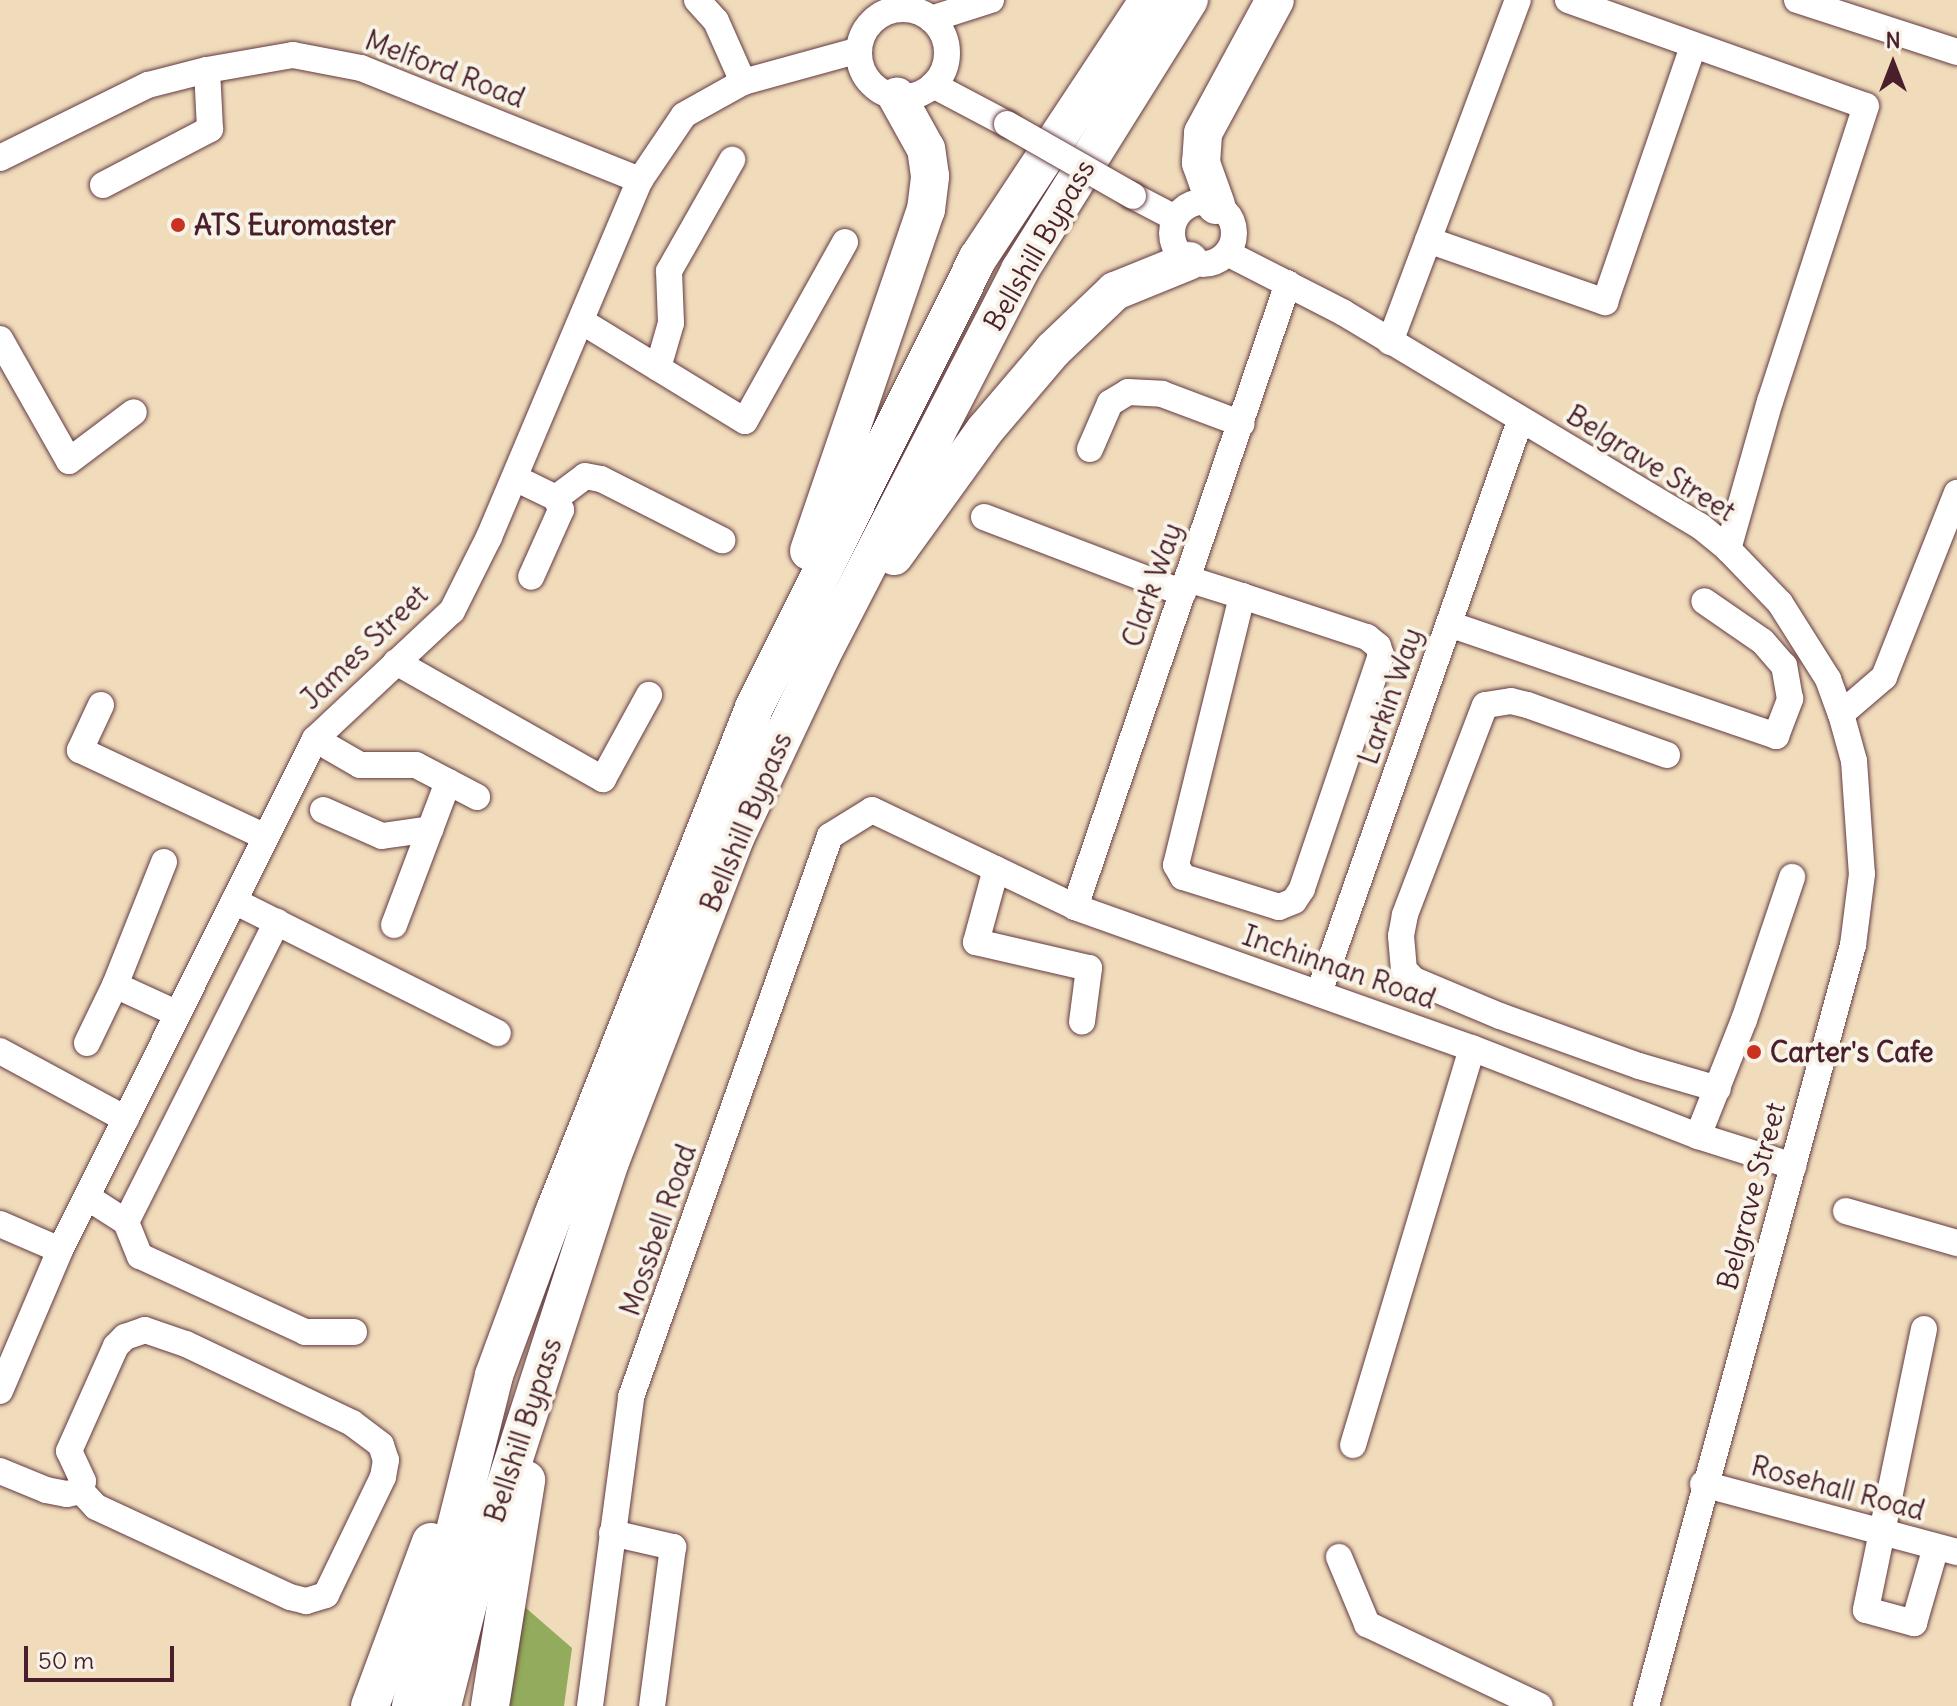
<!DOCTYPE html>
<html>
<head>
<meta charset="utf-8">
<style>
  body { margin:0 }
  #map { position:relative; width:1957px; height:1706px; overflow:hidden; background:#f0dbbb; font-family:Delius,sans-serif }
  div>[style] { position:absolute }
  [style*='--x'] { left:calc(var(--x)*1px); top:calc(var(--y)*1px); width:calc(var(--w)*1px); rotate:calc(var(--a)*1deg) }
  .forest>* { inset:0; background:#93ab5c }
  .roads { filter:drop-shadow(0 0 2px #633b41) drop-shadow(0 0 2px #633b41) }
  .minor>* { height:26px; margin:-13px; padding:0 13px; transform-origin:13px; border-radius:13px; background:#fff }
  .minor>.ring { margin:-13px; padding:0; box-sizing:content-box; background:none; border:26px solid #fff; border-radius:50% }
  .highway>* { height:38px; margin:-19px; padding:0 19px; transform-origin:19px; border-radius:19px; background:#fff }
  .bridges { filter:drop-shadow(0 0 2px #633b41) drop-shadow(0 0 2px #633b41) }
  .minor-bridge>* { height:26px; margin:-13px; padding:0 13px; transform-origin:13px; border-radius:13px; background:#fff }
  .dots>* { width:22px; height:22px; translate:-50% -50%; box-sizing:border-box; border:4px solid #f7f3e8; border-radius:50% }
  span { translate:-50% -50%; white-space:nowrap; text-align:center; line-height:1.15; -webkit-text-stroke:8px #f7f3e8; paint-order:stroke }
  .street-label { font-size:28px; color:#4a1f2b }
  .poi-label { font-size:28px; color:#4a1f2b; font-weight:700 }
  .left { translate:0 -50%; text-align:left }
  .north { position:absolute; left:1853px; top:24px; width:80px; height:80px; -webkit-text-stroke:6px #f7f3e8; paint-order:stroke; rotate:0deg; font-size:22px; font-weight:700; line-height:32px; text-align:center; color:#4a1f2b }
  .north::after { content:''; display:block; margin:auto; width:28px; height:36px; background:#4a1f2b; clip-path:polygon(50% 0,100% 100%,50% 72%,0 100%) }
  .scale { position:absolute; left:24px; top:1646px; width:150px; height:36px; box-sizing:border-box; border:4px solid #4a1f2b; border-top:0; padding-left:10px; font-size:24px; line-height:28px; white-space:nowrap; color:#4a1f2b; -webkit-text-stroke:6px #f7f3e8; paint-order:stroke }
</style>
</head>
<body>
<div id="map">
  <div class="forest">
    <i style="clip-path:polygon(519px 1602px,572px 1648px,564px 1706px,501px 1706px)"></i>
  </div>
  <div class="roads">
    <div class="minor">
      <i style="--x:697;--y:0;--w:28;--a:48"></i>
      <i style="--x:716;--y:21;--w:67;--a:66.1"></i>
      <i style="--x:1568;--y:0;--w:316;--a:19.6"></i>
      <i style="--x:1866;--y:106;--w:310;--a:108"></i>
      <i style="--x:1770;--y:401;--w:154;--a:105.8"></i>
      <i style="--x:1797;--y:0;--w:168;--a:18"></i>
      <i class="ring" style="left:859px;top:9px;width:62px;height:62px"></i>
      <i style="--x:931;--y:19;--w:63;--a:-17.6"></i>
      <i style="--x:933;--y:85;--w:84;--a:27.8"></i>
      <i style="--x:0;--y:158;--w:165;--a:-26.3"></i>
      <i style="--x:148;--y:85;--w:61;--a:-14.3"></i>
      <i style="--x:207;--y:70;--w:87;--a:-9.9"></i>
      <i style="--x:293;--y:55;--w:69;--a:10.8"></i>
      <i style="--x:361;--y:68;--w:301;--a:21.9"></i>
      <i style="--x:103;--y:185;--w:121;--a:-27.6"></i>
      <i style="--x:210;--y:129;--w:59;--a:-92.9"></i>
      <i style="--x:1133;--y:196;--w:47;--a:27.6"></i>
      <i class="ring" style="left:1172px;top:202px;width:36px;height:36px"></i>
      <i style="--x:1428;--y:240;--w:188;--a:19.3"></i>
      <i style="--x:1605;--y:302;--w:270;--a:-71"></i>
      <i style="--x:1227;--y:253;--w:131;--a:27.1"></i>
      <i style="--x:1344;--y:313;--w:415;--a:30.9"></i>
      <i style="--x:1700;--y:526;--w:36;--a:39"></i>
      <i style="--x:1728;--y:549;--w:75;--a:46.1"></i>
      <i style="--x:1780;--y:603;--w:90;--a:57.7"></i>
      <i style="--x:1828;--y:679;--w:37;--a:70"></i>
      <i style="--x:1841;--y:714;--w:49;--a:74.5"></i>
      <i style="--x:1854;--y:761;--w:113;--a:86"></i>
      <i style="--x:1862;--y:874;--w:72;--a:97.2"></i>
      <i style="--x:1853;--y:945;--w:789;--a:105.22"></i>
      <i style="--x:581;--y:321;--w:192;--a:31.4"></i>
      <i style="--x:745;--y:421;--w:205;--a:-60.8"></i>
      <i style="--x:0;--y:339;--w:140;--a:60.5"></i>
      <i style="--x:69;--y:461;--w:81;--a:-37"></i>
      <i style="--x:1390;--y:342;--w:365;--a:-69.5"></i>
      <i style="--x:658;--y:368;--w:47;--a:-73.9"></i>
      <i style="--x:671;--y:323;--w:52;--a:-92.2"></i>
      <i style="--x:669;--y:271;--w:128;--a:-60.4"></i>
      <i style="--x:1090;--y:449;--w:50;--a:-66.5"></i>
      <i style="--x:1110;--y:403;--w:21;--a:-31"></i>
      <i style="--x:1128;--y:392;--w:34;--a:3"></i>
      <i style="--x:1162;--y:394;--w:85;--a:20.6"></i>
      <i style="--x:515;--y:478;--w:46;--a:26"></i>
      <i style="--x:556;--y:498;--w:13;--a:67"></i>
      <i style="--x:561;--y:510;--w:73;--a:114.1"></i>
      <i style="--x:556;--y:498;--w:36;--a:-37"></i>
      <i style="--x:585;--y:476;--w:16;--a:11"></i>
      <i style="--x:601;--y:479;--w:136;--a:26.8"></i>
      <i style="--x:984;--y:517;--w:213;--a:20.9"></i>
      <i style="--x:1188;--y:579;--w:57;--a:17.5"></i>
      <i style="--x:1242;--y:596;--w:132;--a:18.2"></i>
      <i style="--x:1367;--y:637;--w:14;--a:39"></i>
      <i style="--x:1378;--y:646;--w:9;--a:72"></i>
      <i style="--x:1381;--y:655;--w:247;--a:108.7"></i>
      <i style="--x:1302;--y:889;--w:14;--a:124"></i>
      <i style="--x:1294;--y:901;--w:16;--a:158"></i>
      <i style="--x:1279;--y:907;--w:101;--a:-162.6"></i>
      <i style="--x:1183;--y:877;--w:14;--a:-120"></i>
      <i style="--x:1176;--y:865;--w:277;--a:-76.2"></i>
      <i style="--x:1449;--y:624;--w:346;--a:18.9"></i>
      <i style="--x:1776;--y:736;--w:40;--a:-69"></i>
      <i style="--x:1790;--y:699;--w:34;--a:-100"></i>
      <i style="--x:1784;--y:666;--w:33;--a:-131"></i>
      <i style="--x:1762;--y:641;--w:70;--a:-145.4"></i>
      <i style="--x:396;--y:662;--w:238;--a:29.5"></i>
      <i style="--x:603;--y:779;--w:96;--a:-61.3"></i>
      <i style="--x:101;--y:705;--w:50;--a:115"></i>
      <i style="--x:80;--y:750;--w:205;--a:25.1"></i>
      <i style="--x:1841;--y:714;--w:57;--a:-40.7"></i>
      <i style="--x:1884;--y:677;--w:198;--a:-68.4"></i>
      <i style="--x:315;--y:739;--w:52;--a:30"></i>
      <i style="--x:360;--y:765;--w:56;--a:0"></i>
      <i style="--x:416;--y:765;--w:69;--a:27.7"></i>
      <i style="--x:1667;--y:755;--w:149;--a:-160.3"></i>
      <i style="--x:1527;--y:705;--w:16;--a:-166"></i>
      <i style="--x:1511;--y:701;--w:26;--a:171"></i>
      <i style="--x:1485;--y:705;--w:225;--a:110.9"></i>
      <i style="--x:1405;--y:915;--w:21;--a:101"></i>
      <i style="--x:1401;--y:936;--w:34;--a:85"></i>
      <i style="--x:1404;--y:970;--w:14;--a:45"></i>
      <i style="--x:1414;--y:980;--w:93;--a:22.7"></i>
      <i style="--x:1500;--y:1016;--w:148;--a:19.8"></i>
      <i style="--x:1639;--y:1066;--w:82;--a:16.2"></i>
      <i style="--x:323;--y:810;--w:64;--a:23.8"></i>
      <i style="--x:382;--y:836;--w:49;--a:-8.1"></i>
      <i style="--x:164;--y:862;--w:132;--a:111.7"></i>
      <i style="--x:115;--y:985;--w:69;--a:24.7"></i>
      <i style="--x:996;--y:869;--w:76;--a:105.3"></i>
      <i style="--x:976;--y:942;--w:116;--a:13"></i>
      <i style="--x:1089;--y:968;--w:54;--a:97.4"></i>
      <i style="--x:234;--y:901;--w:295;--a:26.6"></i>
      <i style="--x:1075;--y:907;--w:659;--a:-71.15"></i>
      <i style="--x:394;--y:925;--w:153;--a:-69.3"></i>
      <i style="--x:1319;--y:993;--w:606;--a:-70.64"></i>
      <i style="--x:87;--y:1043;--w:64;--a:-64.2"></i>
      <i style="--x:0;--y:1051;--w:143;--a:28.4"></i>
      <i style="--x:1698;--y:1136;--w:125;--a:-68.4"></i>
      <i style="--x:1744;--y:1020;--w:151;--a:-71.4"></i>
      <i style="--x:87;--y:1197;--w:46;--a:32.7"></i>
      <i style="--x:126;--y:1222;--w:37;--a:68"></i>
      <i style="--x:140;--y:1256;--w:182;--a:24.7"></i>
      <i style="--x:305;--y:1332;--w:49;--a:0"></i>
      <i style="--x:1846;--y:1211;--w:116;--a:16.1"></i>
      <i style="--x:126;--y:1222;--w:336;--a:-63.3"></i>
      <i style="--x:0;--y:1224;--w:65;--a:23.4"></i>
      <i style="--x:1924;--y:1329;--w:287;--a:101.7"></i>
      <i style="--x:1866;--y:1610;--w:50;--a:15.2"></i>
      <i style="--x:1914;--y:1623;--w:79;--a:-73.9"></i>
      <i style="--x:145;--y:1330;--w:43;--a:18.9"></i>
      <i style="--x:186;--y:1344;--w:184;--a:25.4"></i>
      <i style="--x:352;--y:1423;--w:36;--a:37"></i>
      <i style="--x:381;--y:1445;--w:16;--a:72"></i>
      <i style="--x:386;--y:1460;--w:17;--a:100"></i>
      <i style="--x:383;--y:1477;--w:131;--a:115.8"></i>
      <i style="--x:326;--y:1595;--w:21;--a:163"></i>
      <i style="--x:306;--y:1601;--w:16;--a:-166"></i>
      <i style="--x:290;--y:1597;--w:214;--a:-155.1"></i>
      <i style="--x:96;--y:1507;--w:22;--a:-133"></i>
      <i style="--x:81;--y:1491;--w:10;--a:-79"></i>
      <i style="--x:83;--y:1481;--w:33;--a:-115"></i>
      <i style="--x:69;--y:1451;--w:115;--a:-65.9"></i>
      <i style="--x:116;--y:1346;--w:13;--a:-45"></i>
      <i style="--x:125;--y:1337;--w:21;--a:-19"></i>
      <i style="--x:0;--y:1391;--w:153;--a:-66.9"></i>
      <i style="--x:60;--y:1250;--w:571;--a:-63.48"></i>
      <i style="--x:315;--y:739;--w:187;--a:-43.1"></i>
      <i style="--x:452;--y:611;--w:83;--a:-63.4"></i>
      <i style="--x:489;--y:537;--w:388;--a:-67.1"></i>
      <i style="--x:640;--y:180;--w:78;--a:-55.9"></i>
      <i style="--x:684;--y:115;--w:68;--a:-29.2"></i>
      <i style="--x:743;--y:82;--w:120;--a:-15.4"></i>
      <i style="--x:1353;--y:1445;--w:414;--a:-73.3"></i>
      <i style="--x:0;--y:1471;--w:50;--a:22.4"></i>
      <i style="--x:46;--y:1490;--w:21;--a:11"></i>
      <i style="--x:67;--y:1494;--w:14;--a:-12"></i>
      <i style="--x:1703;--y:1484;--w:263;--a:15"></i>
      <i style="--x:612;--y:1533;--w:63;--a:12.9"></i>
      <i style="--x:673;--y:1547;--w:160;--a:97.5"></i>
      <i style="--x:1339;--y:1557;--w:73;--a:67.3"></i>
      <i style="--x:1367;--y:1624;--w:191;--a:25.4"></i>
      <i style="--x:590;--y:1706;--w:312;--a:-82.4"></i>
      <i style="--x:631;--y:1397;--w:595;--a:-70.47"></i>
      <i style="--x:830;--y:836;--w:49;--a:-31.8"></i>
      <i style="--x:872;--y:810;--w:225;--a:25.5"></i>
      <i style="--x:1075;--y:907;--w:421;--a:19.6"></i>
      <i style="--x:1472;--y:1048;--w:243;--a:21.3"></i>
      <i style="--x:1698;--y:1136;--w:100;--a:17.5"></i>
    </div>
    <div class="highway">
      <i style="--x:1216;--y:205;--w:45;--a:-109.7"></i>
      <i style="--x:1201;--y:163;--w:30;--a:-86"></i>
      <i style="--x:1203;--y:133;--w:151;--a:-61.6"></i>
      <i style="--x:809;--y:551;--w:361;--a:-71.1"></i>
      <i style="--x:926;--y:210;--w:34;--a:-83"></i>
      <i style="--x:930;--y:176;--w:27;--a:-98"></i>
      <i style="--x:926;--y:149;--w:60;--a:-119.1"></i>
      <i style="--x:894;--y:556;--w:155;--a:-54.2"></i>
      <i style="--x:985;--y:430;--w:105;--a:-49.6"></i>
      <i style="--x:1053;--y:350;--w:86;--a:-43.6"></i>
      <i style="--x:1115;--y:291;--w:80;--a:-22.1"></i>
      <i style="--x:370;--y:1706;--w:175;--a:-69.6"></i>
      <i style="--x:411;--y:1706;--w:341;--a:-75.9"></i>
      <i style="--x:494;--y:1375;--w:173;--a:-69.7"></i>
      <i style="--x:554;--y:1213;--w:543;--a:-68.39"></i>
      <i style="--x:754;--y:708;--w:503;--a:-63.54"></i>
      <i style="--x:978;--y:258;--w:310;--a:-56.5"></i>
      <i style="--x:442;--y:1706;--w:114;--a:-75.8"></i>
      <i style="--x:470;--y:1595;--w:455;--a:-72.1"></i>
      <i style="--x:610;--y:1162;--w:347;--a:-68.9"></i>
      <i style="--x:735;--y:838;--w:201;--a:-64.7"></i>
      <i style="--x:821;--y:656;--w:434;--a:-62.7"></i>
      <i style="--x:1020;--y:270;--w:319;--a:-58"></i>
      <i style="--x:490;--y:1706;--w:229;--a:-80.9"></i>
    </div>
  </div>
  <div class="bridges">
    <div class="minor-bridge">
      <i style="--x:1007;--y:124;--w:145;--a:29.7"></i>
    </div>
  </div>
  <div class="dots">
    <i style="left:178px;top:225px;background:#c8321e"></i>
    <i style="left:1754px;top:1052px;background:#c8321e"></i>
  </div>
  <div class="street-label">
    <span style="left:445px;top:69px;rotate:21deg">Melford Road</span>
    <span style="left:1039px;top:245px;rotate:-60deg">Bellshill Bypass</span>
    <span style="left:1651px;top:463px;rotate:32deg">Belgrave Street</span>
    <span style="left:1152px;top:585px;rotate:-71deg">Clark Way</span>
    <span style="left:364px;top:647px;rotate:-44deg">James Street</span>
    <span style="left:1390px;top:696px;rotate:-71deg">Larkin Way</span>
    <span style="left:746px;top:822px;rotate:-67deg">Bellshill Bypass</span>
    <span style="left:1339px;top:967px;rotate:19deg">Inchinnan Road</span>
    <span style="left:1751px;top:1196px;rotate:-75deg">Belgrave Street</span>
    <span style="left:658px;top:1230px;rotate:-71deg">Mossbell Road</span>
    <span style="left:523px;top:1430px;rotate:-72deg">Bellshill Bypass</span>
    <span style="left:1838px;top:1488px;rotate:15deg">Rosehall Road</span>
  </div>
  <div class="poi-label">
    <span class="left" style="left:194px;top:225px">ATS Euromaster</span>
    <span class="left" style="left:1770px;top:1052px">Carter's Cafe</span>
  </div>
  <div class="north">N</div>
  <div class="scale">50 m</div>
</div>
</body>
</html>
